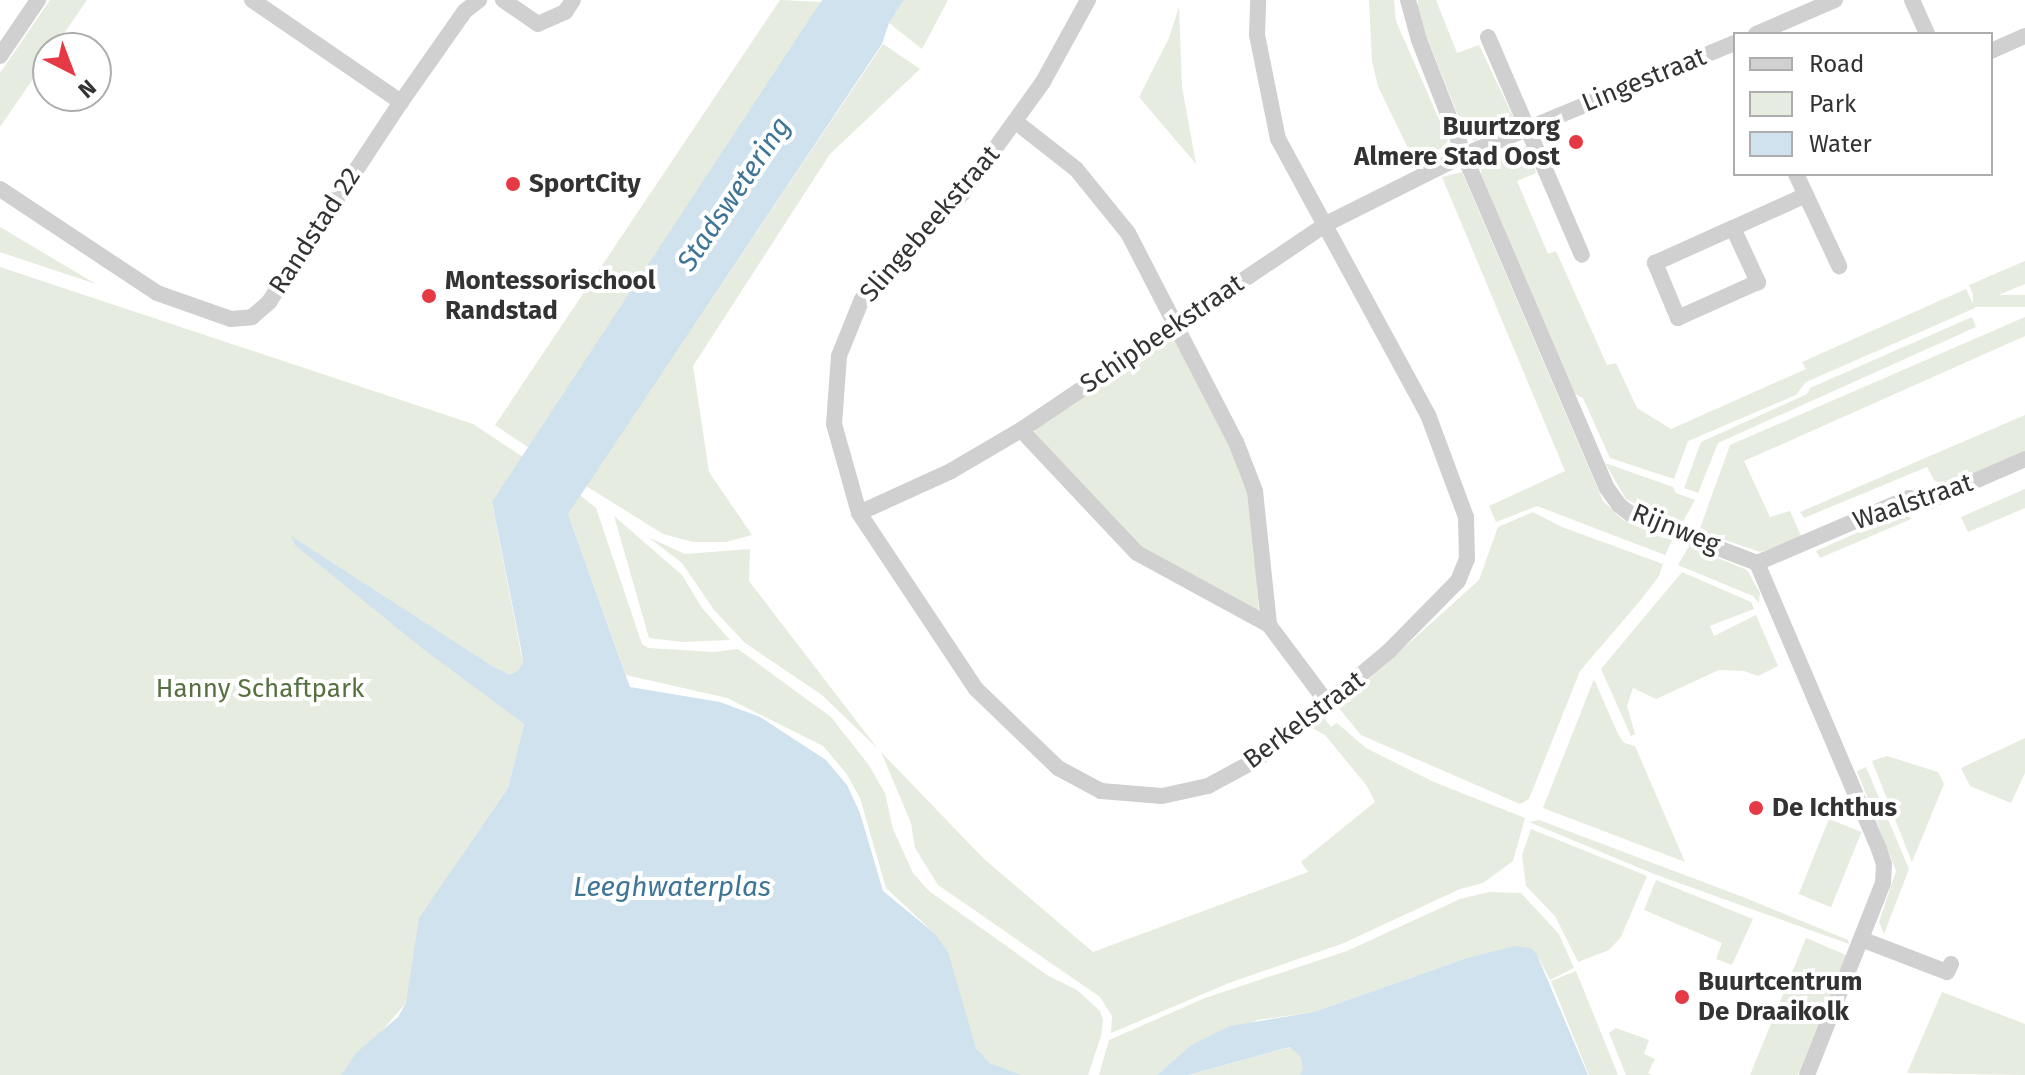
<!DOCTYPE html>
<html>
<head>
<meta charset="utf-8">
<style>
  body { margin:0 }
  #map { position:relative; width:2025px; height:1075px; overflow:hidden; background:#fff; font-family:"Fira Sans",sans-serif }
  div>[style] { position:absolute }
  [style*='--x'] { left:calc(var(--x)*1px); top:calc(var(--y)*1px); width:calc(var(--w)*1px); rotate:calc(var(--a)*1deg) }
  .green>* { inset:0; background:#e6ecdf; transform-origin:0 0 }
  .water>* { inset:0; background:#cfe2ee }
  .minor>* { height:16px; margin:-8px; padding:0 8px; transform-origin:8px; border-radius:8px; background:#d0d0d0 }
  .dots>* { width:22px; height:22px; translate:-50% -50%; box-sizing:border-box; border:4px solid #fff; border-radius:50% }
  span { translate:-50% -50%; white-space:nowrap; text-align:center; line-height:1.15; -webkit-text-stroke:8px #fff; paint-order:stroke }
  .street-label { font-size:26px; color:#333 }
  .poi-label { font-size:26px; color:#333; font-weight:700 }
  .right { translate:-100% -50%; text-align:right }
  .left { translate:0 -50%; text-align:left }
  .park-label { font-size:26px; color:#56703f }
  .water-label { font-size:28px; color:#3f7597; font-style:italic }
  .legend { position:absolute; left:1733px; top:32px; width:260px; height:144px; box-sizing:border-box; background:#fff; border:2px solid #adadad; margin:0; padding:10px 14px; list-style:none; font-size:24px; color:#333 }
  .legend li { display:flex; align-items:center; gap:16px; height:40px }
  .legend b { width:40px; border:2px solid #adadad }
  .north { position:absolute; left:32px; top:32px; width:80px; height:80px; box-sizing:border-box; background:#fff; border:2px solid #adadad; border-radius:50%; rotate:138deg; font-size:22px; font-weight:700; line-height:32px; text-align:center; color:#333 }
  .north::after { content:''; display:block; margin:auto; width:28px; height:36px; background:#e63946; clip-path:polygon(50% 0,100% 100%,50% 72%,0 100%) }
</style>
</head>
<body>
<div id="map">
  <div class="green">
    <i style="clip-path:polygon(50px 0,87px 0,54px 48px,48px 48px,48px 57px,0 127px,0 73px)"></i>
    <i style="clip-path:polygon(780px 0,822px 2px,529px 448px,495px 425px)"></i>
    <i style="clip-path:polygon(904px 0,948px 0,922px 49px,889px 23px)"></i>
    <i style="clip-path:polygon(1369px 0,1394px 0,1396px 21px,1448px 140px,1445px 146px,1415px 163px,1378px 86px,1372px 61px)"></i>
    <i style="clip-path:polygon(1418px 0,1436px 0,1457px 53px,1479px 45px,1517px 125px,1474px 141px,1465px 133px,1418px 15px)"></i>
    <i style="clip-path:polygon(1179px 7px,1182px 87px,1196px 164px,1139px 97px,1169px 38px)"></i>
    <i style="clip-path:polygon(883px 44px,920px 69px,830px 154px,693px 366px,709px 472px,752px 535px,726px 542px,693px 542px,663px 534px,586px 486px)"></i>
    <i style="clip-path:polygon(1528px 146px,1536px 173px,1517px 181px,1548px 254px,1556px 251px,1607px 365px,1616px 363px,1637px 408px,1671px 429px,1806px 369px,1802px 362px,1966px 289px,1975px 308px,1806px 382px,1796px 395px,1688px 441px,1674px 479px,1610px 458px,1583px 398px,1573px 393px,1481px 174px,1481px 165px)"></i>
    <i style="clip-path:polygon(1462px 172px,1603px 501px,1623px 520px,1663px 538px,1674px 537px,1665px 555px,1537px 506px,1496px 522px,1489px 506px,1565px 471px,1442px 177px)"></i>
    <i style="clip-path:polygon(0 227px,96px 284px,0 252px)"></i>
    <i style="clip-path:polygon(2025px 261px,2025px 284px,1977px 304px,1969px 285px)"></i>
    <i style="clip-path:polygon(0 267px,473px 424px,523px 457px,492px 503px,523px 663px,524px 724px,508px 788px,465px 851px,412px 972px,406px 1003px,344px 1075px,0 1075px)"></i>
    <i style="left:2025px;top:295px;width:12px;height:52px;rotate:90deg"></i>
    <i style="clip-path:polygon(1972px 317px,1976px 327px,1718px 443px,1698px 493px,1684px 488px,1701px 442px,1807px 394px,1810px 388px)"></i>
    <i style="clip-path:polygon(2025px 317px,2025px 336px,1744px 461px,1770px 517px,1790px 511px,1802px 538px,1760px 552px,1699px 531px,1730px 445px)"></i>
    <i style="clip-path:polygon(1168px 340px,1175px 341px,1250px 486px,1259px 613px,1141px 546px,1034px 434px,1037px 425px)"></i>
    <i style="clip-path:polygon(2025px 415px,2025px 451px,1945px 486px,1934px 480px,1927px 467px,1804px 518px,1800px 512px)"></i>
    <i style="clip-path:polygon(1605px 463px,1673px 487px,1676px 493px,1695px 500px,1680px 527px,1626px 499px)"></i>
    <i style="clip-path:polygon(2025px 489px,2025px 508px,1968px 532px,1961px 517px)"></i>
    <i style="clip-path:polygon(580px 495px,596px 508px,642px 644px,648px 648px,714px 652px,738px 649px,831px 717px,868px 764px,885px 793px,893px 829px,913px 873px,929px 891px,1047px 975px,1077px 990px,1100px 1011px,1103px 1020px,1101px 1036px,1088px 1075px,1022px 1075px,990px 1063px,976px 1048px,934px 933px,886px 888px,860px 798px,846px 773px,823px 746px,727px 698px,626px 675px,568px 514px)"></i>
    <i style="clip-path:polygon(1906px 511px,1911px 519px,1820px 558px,1816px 551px)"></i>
    <i style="clip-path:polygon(1533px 512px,1562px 527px,1663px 564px,1659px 576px,1639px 602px,1580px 671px,1529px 799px,1520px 804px,1361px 735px,1338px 707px,1479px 580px,1498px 527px)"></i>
    <i style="clip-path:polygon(614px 516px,682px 575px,702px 608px,730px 640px,682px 642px,649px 638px)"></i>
    <i style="clip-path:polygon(648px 537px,685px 554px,750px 549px,749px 581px,878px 749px,822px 695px,745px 643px,714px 610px,682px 563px)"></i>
    <i style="clip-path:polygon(1689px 546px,1747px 570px,1760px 593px,1759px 603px,1753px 596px,1678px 565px)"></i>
    <i style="clip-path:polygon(1682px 572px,1751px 602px,1754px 609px,1710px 626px,1714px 636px,1756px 615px,1778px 666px,1758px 676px,1744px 671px,1719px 670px,1656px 699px,1633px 688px,1627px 706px,1635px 734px,1631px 736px,1601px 669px)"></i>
    <i style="clip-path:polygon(1594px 679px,1618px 734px,1624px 743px,1635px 746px,1685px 862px,1543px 808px)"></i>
    <i style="clip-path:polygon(1324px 718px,1331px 727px,1337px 723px,1366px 748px,1434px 782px,1525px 818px,1513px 861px,1483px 883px,1460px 889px,1344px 943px,1229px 983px,1111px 1033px,1112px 1016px,1100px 997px,938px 885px,915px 848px,911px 823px,881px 752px,983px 858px,1093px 952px,1308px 872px,1301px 862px,1375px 802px,1367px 786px,1325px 735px,1312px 728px)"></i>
    <i style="clip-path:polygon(2025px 738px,2025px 773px,2011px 803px,1970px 786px,1961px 768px)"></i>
    <i style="clip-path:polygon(1887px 756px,1938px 772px,1944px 784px,1912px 862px,1872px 761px)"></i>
    <i style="clip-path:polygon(1866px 767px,1909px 869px,1884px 934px,1879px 922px,1896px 871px,1857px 771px)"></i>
    <i style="left:1829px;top:819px;width:35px;height:81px;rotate:22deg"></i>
    <i style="clip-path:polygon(1539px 820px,1743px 897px,1848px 940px,1849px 944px,1654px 874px,1529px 822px)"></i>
    <i style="clip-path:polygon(1531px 829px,1647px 876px,1621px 937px,1609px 950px,1578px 962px,1555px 916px,1526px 886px,1522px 855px)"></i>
    <i style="clip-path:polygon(1656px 880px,1753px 919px,1732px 965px,1716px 959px,1722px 943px,1644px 910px)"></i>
    <i style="clip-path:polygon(1489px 892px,1521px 893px,1559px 934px,1574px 968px,1550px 980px,1537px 955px,1467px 958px,1314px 1012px,1258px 1020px,1191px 1045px,1157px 1075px,1099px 1075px,1109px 1040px,1205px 998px,1347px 951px,1460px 899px)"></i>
    <i style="clip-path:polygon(1806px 938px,1846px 955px,1798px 1075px,1750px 1075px)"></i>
    <i style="left:1576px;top:971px;width:112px;height:27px;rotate:68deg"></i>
    <i style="clip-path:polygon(1942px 992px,2025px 1024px,2025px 1075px,1907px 1073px)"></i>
    <i style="clip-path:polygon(1616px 1028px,1649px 1040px,1644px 1054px,1655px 1059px,1648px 1073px,1652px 1075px,1626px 1075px,1609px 1033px)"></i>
    <i style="clip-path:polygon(1291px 1047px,1300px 1055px,1303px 1070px,1299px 1075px,1188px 1075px)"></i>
  </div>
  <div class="water">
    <i style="clip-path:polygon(822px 0,904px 0,889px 23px,882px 44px,568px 514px,630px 687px,720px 702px,760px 717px,826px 760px,847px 785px,860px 813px,883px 891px,934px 933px,948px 952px,976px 1048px,990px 1063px,1022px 1075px,341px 1075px,357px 1052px,398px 1017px,406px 1003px,419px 918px,508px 788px,524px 724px,423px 649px,295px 545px,291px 536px,492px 666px,510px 675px,518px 671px,523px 663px,522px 654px,492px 502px)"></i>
    <i style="clip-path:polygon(1515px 946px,1531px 948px,1537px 955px,1588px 1075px,1299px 1075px,1303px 1070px,1300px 1056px,1290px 1047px,1188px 1075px,1157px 1075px,1191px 1045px,1230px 1026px,1314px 1012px,1467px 958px)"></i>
  </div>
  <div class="minor">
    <i style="--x:252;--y:0;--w:181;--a:34.4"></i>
    <i style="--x:401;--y:102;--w:111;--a:-54.9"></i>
    <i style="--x:465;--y:11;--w:18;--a:-38"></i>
    <i style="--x:503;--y:0;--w:42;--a:34.4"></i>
    <i style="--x:538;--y:24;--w:30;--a:-24"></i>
    <i style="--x:565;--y:12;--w:14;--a:-56"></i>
    <i style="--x:1088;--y:0;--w:94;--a:118.8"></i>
    <i style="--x:1043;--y:82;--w:137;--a:125.8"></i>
    <i style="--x:963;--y:193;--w:146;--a:133.6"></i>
    <i style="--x:862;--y:299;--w:61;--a:112"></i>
    <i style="--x:839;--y:356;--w:68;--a:94.2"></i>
    <i style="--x:834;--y:424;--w:92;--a:74.3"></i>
    <i style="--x:859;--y:513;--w:211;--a:56.4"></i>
    <i style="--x:976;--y:689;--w:114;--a:43.9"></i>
    <i style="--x:1058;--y:768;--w:49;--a:28.1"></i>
    <i style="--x:1101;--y:791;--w:61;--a:4.7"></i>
    <i style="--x:1162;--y:796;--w:47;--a:-12.3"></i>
    <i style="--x:1208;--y:786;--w:52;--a:-28.5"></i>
    <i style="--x:1254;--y:761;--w:46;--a:-37.1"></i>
    <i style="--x:1291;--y:733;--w:128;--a:-39.9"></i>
    <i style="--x:1389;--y:651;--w:98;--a:-45.4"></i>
    <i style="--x:1458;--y:581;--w:24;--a:-68"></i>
    <i style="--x:1467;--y:559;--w:42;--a:-91.4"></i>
    <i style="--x:1466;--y:517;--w:109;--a:-110.4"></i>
    <i style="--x:1428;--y:415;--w:314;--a:-118.5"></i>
    <i style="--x:1278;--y:139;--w:106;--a:-101.4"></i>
    <i style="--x:1257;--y:35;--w:35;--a:-88"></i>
    <i style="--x:1408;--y:0;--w:41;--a:74.6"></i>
    <i style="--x:1419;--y:40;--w:123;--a:68.6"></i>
    <i style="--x:1464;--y:155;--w:362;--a:66.8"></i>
    <i style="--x:1607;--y:488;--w:21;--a:55"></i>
    <i style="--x:1619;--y:505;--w:16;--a:38"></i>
    <i style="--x:1632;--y:515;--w:134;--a:21"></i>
    <i style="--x:1757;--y:563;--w:311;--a:66.9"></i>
    <i style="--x:1879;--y:849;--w:16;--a:72"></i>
    <i style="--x:1884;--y:864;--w:19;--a:93"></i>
    <i style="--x:1883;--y:883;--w:206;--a:111.6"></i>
    <i style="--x:1912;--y:0;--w:37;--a:66"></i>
    <i style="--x:1756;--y:34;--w:86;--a:-23.3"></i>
    <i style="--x:1488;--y:37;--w:237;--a:66.7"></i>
    <i style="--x:1991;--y:51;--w:37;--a:-24"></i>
    <i style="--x:0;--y:56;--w:68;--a:-55.8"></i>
    <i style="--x:1016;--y:122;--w:76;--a:38.1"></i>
    <i style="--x:1076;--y:169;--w:82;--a:50.9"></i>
    <i style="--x:1128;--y:233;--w:235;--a:62.7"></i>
    <i style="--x:1236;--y:442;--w:53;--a:68.8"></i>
    <i style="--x:1255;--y:491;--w:135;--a:84"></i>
    <i style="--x:1796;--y:174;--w:102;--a:64.9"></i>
    <i style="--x:0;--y:189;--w:188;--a:33.5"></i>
    <i style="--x:157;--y:293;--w:78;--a:19.4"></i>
    <i style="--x:231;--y:319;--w:21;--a:-5"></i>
    <i style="--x:252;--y:317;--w:23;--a:-41"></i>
    <i style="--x:269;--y:302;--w:240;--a:-56.6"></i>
    <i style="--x:1733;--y:228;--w:60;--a:65.2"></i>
    <i style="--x:1758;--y:282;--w:88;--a:155.8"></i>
    <i style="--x:1678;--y:318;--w:60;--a:-112.7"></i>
    <i style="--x:1655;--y:263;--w:85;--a:-24.2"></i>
    <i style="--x:1733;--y:228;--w:80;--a:-24.3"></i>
    <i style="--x:1021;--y:430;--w:169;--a:46.7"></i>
    <i style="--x:1137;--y:553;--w:150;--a:28.6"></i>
    <i style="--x:1269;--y:625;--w:99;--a:53.2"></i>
    <i style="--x:859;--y:513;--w:101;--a:-24.5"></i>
    <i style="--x:951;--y:471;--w:81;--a:-30.4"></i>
    <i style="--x:1021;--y:430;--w:368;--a:-34"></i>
    <i style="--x:1326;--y:224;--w:154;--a:-26.6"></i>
    <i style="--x:1464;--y:155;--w:293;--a:-22.5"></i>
    <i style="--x:1757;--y:563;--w:165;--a:-23.2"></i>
    <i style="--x:1909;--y:498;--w:20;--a:9"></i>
    <i style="--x:1929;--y:501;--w:105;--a:-23.6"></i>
    <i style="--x:1861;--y:939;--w:92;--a:21"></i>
    <i style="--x:1947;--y:972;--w:9;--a:-63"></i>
  </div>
  <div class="dots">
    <i style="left:1576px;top:142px;background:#e63946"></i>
    <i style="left:513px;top:184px;background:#e63946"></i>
    <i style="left:429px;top:296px;background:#e63946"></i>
    <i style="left:1756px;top:808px;background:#e63946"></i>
    <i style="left:1682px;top:997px;background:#e63946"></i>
  </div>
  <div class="street-label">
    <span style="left:1644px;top:80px;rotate:-22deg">Lingestraat</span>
    <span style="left:930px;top:224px;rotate:-49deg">Slingebeekstraat</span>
    <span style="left:315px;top:231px;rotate:-57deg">Randstad 22</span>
    <span style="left:1162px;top:334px;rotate:-34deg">Schipbeekstraat</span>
    <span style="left:1913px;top:502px;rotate:-19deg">Waalstraat</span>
    <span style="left:1676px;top:529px;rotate:22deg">Rijnweg</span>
    <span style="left:1304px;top:720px;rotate:-37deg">Berkelstraat</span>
  </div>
  <div class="poi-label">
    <span class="right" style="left:1560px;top:142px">Buurtzorg<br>Almere Stad Oost</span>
    <span class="left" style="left:529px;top:184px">SportCity</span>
    <span class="left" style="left:445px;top:296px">Montessorischool<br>Randstad</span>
    <span class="left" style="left:1772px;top:808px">De Ichthus</span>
    <span class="left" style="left:1698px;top:997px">Buurtcentrum<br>De Draaikolk</span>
  </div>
  <div class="park-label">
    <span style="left:260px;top:689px">Hanny Schaftpark</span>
  </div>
  <div class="water-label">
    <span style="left:734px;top:194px;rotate:-56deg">Stadswetering</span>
    <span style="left:672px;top:887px">Leeghwaterplas</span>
  </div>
  <ul class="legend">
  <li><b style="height:10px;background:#d0d0d0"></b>Road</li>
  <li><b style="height:22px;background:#e6ecdf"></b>Park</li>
  <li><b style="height:22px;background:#cfe2ee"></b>Water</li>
  </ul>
  <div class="north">N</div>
</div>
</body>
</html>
